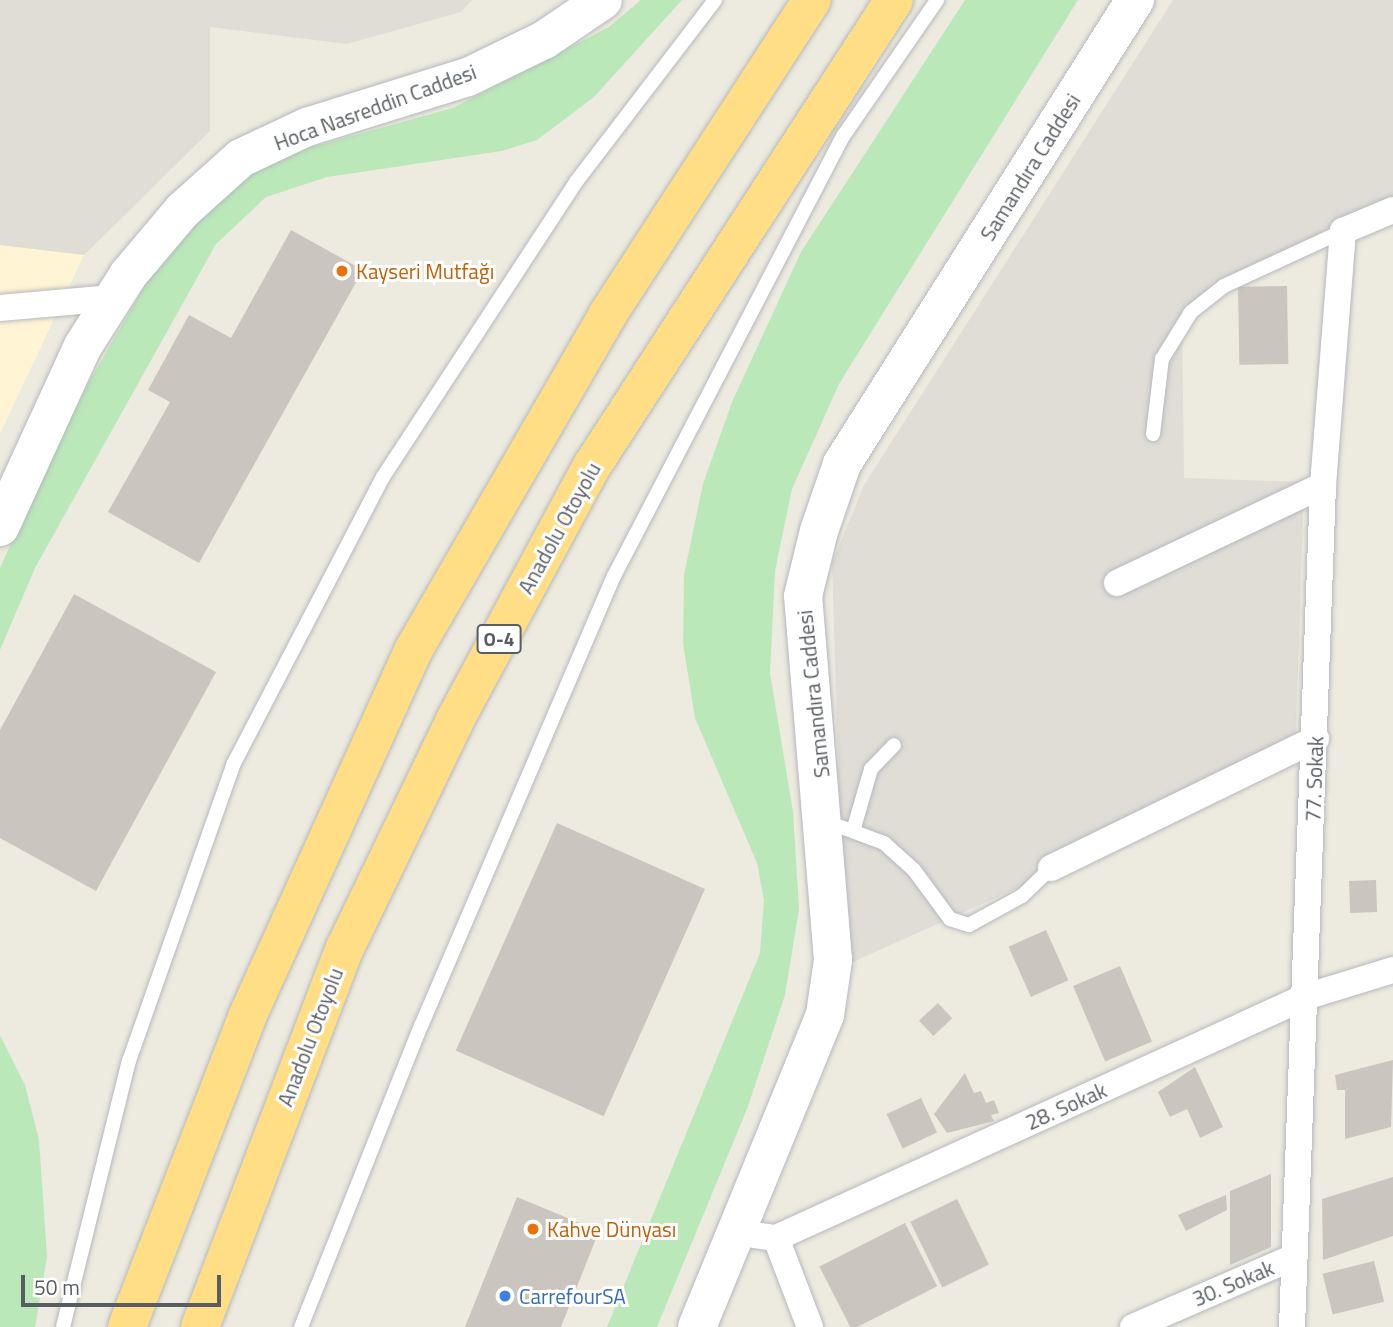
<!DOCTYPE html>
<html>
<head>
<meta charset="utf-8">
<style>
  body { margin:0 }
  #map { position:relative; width:1393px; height:1327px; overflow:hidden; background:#edeadf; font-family:"Titillium Web",sans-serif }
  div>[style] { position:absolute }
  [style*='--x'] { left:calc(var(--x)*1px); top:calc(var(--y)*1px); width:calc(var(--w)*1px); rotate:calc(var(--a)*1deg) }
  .commercial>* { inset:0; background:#fff4d3 }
  .industrial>* { inset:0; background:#e0ddd7 }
  .green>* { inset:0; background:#bae8b9 }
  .building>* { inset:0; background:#cac6bf; transform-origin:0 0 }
  .roads { filter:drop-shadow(0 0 2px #b5b9be) drop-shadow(0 0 2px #b5b9be) }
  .lane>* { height:14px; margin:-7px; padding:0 7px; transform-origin:7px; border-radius:7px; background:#fff }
  .street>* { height:26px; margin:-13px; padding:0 13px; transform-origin:13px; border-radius:13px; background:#fff }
  .secondary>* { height:38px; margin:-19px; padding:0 19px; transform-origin:19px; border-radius:19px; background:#fff }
  .highway>* { height:38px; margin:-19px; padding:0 19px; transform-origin:19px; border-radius:19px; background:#ffde85 }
  .dots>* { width:19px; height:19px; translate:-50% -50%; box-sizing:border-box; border:4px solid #fff; border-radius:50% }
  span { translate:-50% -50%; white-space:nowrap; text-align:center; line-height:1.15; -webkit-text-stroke:6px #fff; paint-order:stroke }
  .shield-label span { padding:2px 5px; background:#fff; border:2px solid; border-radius:5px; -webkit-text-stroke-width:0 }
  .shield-label { font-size:19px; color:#585d62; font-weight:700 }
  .street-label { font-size:21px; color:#585d62 }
  .food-label { font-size:21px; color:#c56008 }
  .left { translate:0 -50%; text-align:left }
  .shop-label { font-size:21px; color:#366cbe }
  .scale { position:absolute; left:21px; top:1275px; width:200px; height:32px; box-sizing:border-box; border:4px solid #585d62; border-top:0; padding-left:9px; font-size:21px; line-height:24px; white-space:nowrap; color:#585d62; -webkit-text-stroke:5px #fff; paint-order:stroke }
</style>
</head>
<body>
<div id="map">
  <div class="commercial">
    <i style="clip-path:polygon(0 245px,84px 255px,0 434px)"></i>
  </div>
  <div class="industrial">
    <i style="clip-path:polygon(0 0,472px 0,461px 12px,347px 44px,210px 27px,210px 131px,84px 255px,0 245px)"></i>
    <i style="clip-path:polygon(1173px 0,1393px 0,1393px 212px,1182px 309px,1184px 478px,1304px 482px,1295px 763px,844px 966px,832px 563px,864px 485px)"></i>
  </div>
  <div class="green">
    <i style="clip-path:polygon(641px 0,682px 0,594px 97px,537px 140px,502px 151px,327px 177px,266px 197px,216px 244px,35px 568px,0 650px,0 568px,63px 427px,169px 244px,236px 185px,283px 155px,453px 108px,609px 27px)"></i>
    <i style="clip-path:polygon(965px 0,1078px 0,839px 384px,792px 489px,775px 571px,770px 673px,793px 812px,799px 909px,785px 995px,747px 1109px,657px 1327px,607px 1327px,760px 953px,764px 900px,757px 863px,695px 718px,683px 643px,684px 575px,703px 484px,732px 402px,801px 252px)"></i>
    <i style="clip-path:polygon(0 1035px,25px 1085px,39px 1140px,47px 1257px,35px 1327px,0 1327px)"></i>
  </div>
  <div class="building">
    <i style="clip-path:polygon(291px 230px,363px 270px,199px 563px,108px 512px,170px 402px,148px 390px,189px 315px,231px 338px)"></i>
    <i style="left:1287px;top:286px;width:78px;height:49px;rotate:89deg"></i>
    <i style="clip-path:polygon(74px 594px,216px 672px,96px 891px,0 838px,0 730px)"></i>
    <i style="left:557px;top:823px;width:162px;height:249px;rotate:24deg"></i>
    <i style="left:1376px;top:880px;width:32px;height:27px;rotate:88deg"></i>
    <i style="left:1046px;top:930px;width:55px;height:41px;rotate:66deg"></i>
    <i style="left:1120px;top:966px;width:82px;height:51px;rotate:67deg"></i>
    <i style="left:938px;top:1003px;width:21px;height:26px;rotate:47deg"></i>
    <i style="clip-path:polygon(1393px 1060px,1391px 1127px,1345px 1139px,1345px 1090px,1337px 1090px,1335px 1075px)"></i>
    <i style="clip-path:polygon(1195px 1067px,1223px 1127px,1200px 1138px,1187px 1109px,1170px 1117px,1158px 1092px)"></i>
    <i style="clip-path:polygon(965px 1073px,974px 1093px,981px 1091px,986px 1103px,994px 1100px,999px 1113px,991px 1115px,994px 1121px,947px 1133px,934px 1114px)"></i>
    <i style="left:921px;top:1098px;width:38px;height:38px;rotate:65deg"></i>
    <i style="clip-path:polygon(1271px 1174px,1271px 1247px,1230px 1265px,1230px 1191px)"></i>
    <i style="clip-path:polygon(1393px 1177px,1393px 1236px,1323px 1260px,1322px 1199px)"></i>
    <i style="clip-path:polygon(1226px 1195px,1227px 1210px,1186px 1231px,1178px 1215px)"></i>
    <i style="clip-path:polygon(517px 1197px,599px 1231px,561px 1327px,465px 1327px)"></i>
    <i style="left:957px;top:1199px;width:73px;height:52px;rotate:64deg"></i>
    <i style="left:905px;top:1223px;width:71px;height:96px;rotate:63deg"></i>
    <i style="left:1374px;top:1261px;width:42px;height:53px;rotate:76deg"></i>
  </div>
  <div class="roads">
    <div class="lane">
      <i style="--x:1153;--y:434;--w:76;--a:-83.2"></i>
      <i style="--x:1162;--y:359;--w:55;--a:-58.3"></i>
      <i style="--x:1191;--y:312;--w:42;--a:-38.2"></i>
      <i style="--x:1224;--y:286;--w:131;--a:-24.8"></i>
      <i style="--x:825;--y:821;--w:63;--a:20.4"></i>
      <i style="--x:884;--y:843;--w:40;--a:42"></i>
      <i style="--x:914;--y:870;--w:61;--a:53.7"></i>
      <i style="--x:950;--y:919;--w:20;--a:18"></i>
      <i style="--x:969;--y:925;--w:60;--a:-28.7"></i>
      <i style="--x:1022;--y:896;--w:40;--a:-44"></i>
      <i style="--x:853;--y:831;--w:65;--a:-73.8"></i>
      <i style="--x:871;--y:769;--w:33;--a:-46"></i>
      <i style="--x:63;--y:1327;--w:274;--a:-76.1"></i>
      <i style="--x:129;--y:1061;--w:316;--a:-70.6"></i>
      <i style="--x:234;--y:763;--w:322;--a:-62.5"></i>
      <i style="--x:383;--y:477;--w:353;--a:-56.8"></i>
      <i style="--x:576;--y:182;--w:229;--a:-52.6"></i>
      <i style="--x:301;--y:1327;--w:324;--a:-68.3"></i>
      <i style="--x:421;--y:1026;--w:490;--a:-66.8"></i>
      <i style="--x:614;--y:576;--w:497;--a:-62.5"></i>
      <i style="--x:844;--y:135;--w:164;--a:-55.4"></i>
    </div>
    <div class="street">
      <i style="--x:0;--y:308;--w:113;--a:-5.1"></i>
      <i style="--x:1117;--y:583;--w:228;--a:-25.4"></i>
      <i style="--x:1051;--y:868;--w:295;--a:-26"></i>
      <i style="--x:740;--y:1233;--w:36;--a:8"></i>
      <i style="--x:776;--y:1238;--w:581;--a:-24.49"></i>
      <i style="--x:1305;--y:997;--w:92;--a:-17.1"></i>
      <i style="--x:776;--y:1238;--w:95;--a:69.1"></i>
      <i style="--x:1133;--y:1327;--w:176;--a:-23.5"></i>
      <i style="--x:1292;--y:1327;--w:843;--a:-87.89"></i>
      <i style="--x:1323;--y:485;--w:255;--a:-85.5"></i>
      <i style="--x:1343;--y:231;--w:54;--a:-22.8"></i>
    </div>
    <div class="secondary">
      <i style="--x:0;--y:527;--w:199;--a:-65.4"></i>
      <i style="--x:83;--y:346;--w:84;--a:-57.6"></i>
      <i style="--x:128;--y:275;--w:85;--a:-49.8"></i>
      <i style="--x:183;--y:210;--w:78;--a:-41.9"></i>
      <i style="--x:241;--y:158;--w:73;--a:-25.2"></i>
      <i style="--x:307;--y:127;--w:169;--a:-17.3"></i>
      <i style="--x:468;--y:77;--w:85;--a:-26"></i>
      <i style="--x:544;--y:40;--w:71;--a:-34.1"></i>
      <i style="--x:697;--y:1327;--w:337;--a:-67.7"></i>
      <i style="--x:825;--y:1015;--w:56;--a:-81.7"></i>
      <i style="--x:833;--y:960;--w:365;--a:-94.7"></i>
      <i style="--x:803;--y:596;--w:67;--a:-76.2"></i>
      <i style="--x:819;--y:531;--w:71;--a:-71.1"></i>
      <i style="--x:842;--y:464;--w:549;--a:-57.73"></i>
    </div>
    <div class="highway">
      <i style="--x:127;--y:1327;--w:332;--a:-68.8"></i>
      <i style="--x:247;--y:1017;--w:404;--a:-65.6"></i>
      <i style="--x:414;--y:649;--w:387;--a:-59.9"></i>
      <i style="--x:608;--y:314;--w:374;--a:-57"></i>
      <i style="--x:200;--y:1327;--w:406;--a:-69.1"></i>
      <i style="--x:345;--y:948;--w:253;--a:-64.2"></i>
      <i style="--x:455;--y:720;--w:289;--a:-61.7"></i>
      <i style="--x:592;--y:466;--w:555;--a:-57.05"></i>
    </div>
  </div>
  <div class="dots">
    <i style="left:342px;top:271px;background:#e8710a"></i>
    <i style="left:533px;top:1229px;background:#e8710a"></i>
    <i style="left:505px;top:1296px;background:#3f7fe0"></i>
  </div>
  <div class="shield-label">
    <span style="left:499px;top:639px">O-4</span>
  </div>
  <div class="street-label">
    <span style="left:375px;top:107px;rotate:-20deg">Hoca Nasreddin Caddesi</span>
    <span style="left:1030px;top:167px;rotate:-58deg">Samandıra Caddesi</span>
    <span style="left:559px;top:528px;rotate:-61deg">Anadolu Otoyolu</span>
    <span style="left:813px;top:694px;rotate:-96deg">Samandıra Caddesi</span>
    <span style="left:1314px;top:779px;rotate:-88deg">77. Sokak</span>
    <span style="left:310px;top:1037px;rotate:-69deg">Anadolu Otoyolu</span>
    <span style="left:1066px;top:1106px;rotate:-24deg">28. Sokak</span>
    <span style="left:1233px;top:1283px;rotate:-23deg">30. Sokak</span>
  </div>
  <div class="food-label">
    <span class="left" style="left:356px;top:271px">Kayseri Mutfağı</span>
    <span class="left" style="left:547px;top:1229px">Kahve Dünyası</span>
  </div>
  <div class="shop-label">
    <span class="left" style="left:519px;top:1296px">CarrefourSA</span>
  </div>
  <div class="scale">50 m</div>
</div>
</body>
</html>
